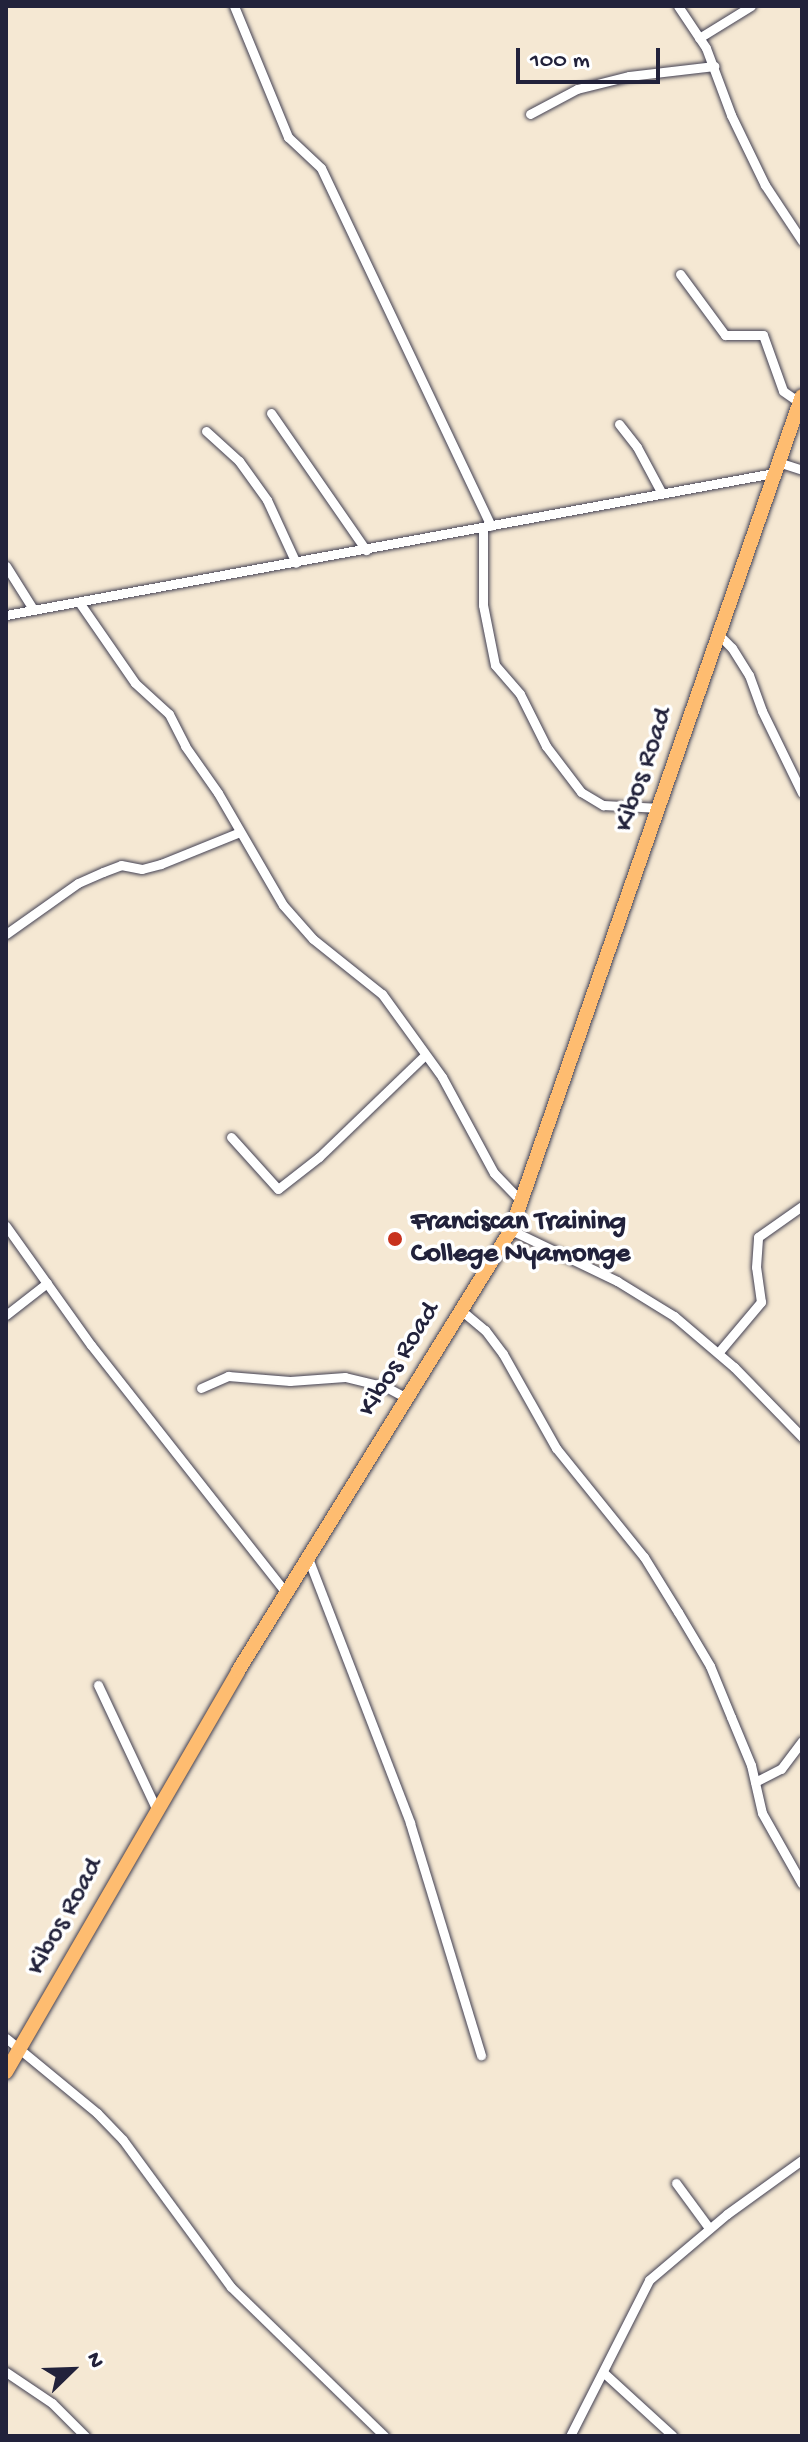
<!DOCTYPE html>
<html>
<head>
<meta charset="utf-8">
<style>
  body { margin:0 }
  #map { position:relative; width:808px; height:2442px; overflow:hidden; background:#f5e8d3; font-family:"Gochi Hand",sans-serif }
  div>[style] { position:absolute }
  [style*='--x'] { left:calc(var(--x)*1px); top:calc(var(--y)*1px); width:calc(var(--w)*1px); rotate:calc(var(--a)*1deg) }
  .roads { filter:drop-shadow(0 0 2px #424052) drop-shadow(0 0 2px #424052) }
  .minor>* { height:9px; margin:-4.5px; padding:0 4.5px; transform-origin:4.5px; border-radius:4.5px; background:#fff }
  .primary>* { height:14px; margin:-7px; padding:0 7px; transform-origin:7px; border-radius:7px; background:#febc70 }
  .dots>* { width:22px; height:22px; translate:-50% -50%; box-sizing:border-box; border:4px solid #fff; border-radius:50% }
  span { translate:-50% -50%; white-space:nowrap; text-align:center; line-height:1.15; -webkit-text-stroke:7px #fff; paint-order:stroke }
  .street-label { font-size:28px; color:#22223b }
  .poi-label { font-size:28px; color:#22223b; font-weight:700 }
  .left { translate:0 -50%; text-align:left }
  .frame { position:absolute; inset:0; border:8px solid #22223b; pointer-events:none }
  .north { position:absolute; left:32px; top:2330px; width:80px; height:80px; -webkit-text-stroke:6px #fff; paint-order:stroke; rotate:67deg; font-size:22px; font-weight:700; line-height:32px; text-align:center; color:#22223b }
  .north::after { content:''; display:block; margin:auto; width:28px; height:36px; background:#22223b; clip-path:polygon(50% 0,100% 100%,50% 72%,0 100%) }
  .scale { position:absolute; left:516px; top:48px; width:144px; height:36px; box-sizing:border-box; border:4px solid #22223b; border-top:0; padding-left:10px; font-size:24px; line-height:28px; white-space:nowrap; color:#22223b; -webkit-text-stroke:6px #fff; paint-order:stroke }
</style>
</head>
<body>
<div id="map">
  <div class="roads">
    <div class="minor">
      <i style="--x:234;--y:6;--w:142;--a:67.6"></i>
      <i style="--x:288;--y:137;--w:45;--a:43.2"></i>
      <i style="--x:321;--y:168;--w:396;--a:64.6"></i>
      <i style="--x:678;--y:6;--w:50;--a:56.3"></i>
      <i style="--x:706;--y:48;--w:72;--a:69.5"></i>
      <i style="--x:731;--y:115;--w:78;--a:64.1"></i>
      <i style="--x:765;--y:185;--w:67;--a:56.5"></i>
      <i style="--x:699;--y:38;--w:61;--a:-31.6"></i>
      <i style="--x:530;--y:114;--w:53;--a:-28"></i>
      <i style="--x:577;--y:89;--w:54;--a:-14"></i>
      <i style="--x:629;--y:76;--w:86;--a:-6.7"></i>
      <i style="--x:680;--y:274;--w:76;--a:53.6"></i>
      <i style="--x:725;--y:335;--w:38;--a:0"></i>
      <i style="--x:763;--y:335;--w:59;--a:70.3"></i>
      <i style="--x:783;--y:391;--w:21;--a:35"></i>
      <i style="--x:271;--y:413;--w:167;--a:55.3"></i>
      <i style="--x:619;--y:424;--w:29;--a:52"></i>
      <i style="--x:637;--y:447;--w:51;--a:61.9"></i>
      <i style="--x:206;--y:431;--w:45;--a:42.3"></i>
      <i style="--x:239;--y:461;--w:48;--a:54.3"></i>
      <i style="--x:267;--y:500;--w:69;--a:65.3"></i>
      <i style="--x:778;--y:462;--w:25;--a:18"></i>
      <i style="--x:483;--y:527;--w:78;--a:90"></i>
      <i style="--x:483;--y:605;--w:61;--a:78.7"></i>
      <i style="--x:495;--y:665;--w:38;--a:49"></i>
      <i style="--x:520;--y:694;--w:58;--a:63.4"></i>
      <i style="--x:546;--y:746;--w:58;--a:52.7"></i>
      <i style="--x:581;--y:792;--w:26;--a:31"></i>
      <i style="--x:603;--y:805;--w:57;--a:3"></i>
      <i style="--x:6;--y:566;--w:51;--a:57.9"></i>
      <i style="--x:79;--y:602;--w:98;--a:55.3"></i>
      <i style="--x:135;--y:683;--w:46;--a:42.4"></i>
      <i style="--x:169;--y:714;--w:36;--a:63"></i>
      <i style="--x:185;--y:746;--w:57;--a:54.9"></i>
      <i style="--x:218;--y:793;--w:129;--a:59.9"></i>
      <i style="--x:283;--y:905;--w:45;--a:48.6"></i>
      <i style="--x:313;--y:939;--w:88;--a:38.6"></i>
      <i style="--x:382;--y:994;--w:102;--a:54.1"></i>
      <i style="--x:442;--y:1077;--w:109;--a:61.6"></i>
      <i style="--x:494;--y:1173;--w:40;--a:46"></i>
      <i style="--x:6;--y:615;--w:781;--a:-10.48"></i>
      <i style="--x:719;--y:635;--w:18;--a:45"></i>
      <i style="--x:732;--y:648;--w:32;--a:58"></i>
      <i style="--x:749;--y:675;--w:38;--a:70"></i>
      <i style="--x:762;--y:711;--w:91;--a:64"></i>
      <i style="--x:6;--y:934;--w:88;--a:-35.3"></i>
      <i style="--x:78;--y:883;--w:27;--a:-24"></i>
      <i style="--x:103;--y:872;--w:19;--a:-21"></i>
      <i style="--x:121;--y:865;--w:21;--a:11"></i>
      <i style="--x:142;--y:869;--w:20;--a:-15"></i>
      <i style="--x:161;--y:864;--w:85;--a:-22.1"></i>
      <i style="--x:231;--y:1137;--w:70;--a:47.9"></i>
      <i style="--x:278;--y:1189;--w:52;--a:-38"></i>
      <i style="--x:319;--y:1157;--w:147;--a:-43.9"></i>
      <i style="--x:6;--y:1226;--w:146;--a:54.5"></i>
      <i style="--x:91;--y:1345;--w:315;--a:51.8"></i>
      <i style="--x:511;--y:1230;--w:118;--a:25.7"></i>
      <i style="--x:617;--y:1281;--w:67;--a:31.6"></i>
      <i style="--x:674;--y:1316;--w:79;--a:40.4"></i>
      <i style="--x:734;--y:1367;--w:98;--a:45.8"></i>
      <i style="--x:462;--y:1311;--w:30;--a:40"></i>
      <i style="--x:485;--y:1330;--w:30;--a:53"></i>
      <i style="--x:503;--y:1354;--w:108;--a:60.6"></i>
      <i style="--x:556;--y:1448;--w:140;--a:51.1"></i>
      <i style="--x:644;--y:1557;--w:65;--a:58.3"></i>
      <i style="--x:678;--y:1612;--w:63;--a:59.3"></i>
      <i style="--x:710;--y:1666;--w:55;--a:67.6"></i>
      <i style="--x:731;--y:1717;--w:52;--a:67.4"></i>
      <i style="--x:751;--y:1765;--w:49;--a:77.1"></i>
      <i style="--x:762;--y:1813;--w:81;--a:60.6"></i>
      <i style="--x:6;--y:1315;--w:52;--a:-38"></i>
      <i style="--x:718;--y:1353;--w:67;--a:-49.9"></i>
      <i style="--x:761;--y:1302;--w:35;--a:-98"></i>
      <i style="--x:756;--y:1267;--w:30;--a:-86"></i>
      <i style="--x:758;--y:1237;--w:54;--a:-35.2"></i>
      <i style="--x:201;--y:1388;--w:30;--a:-24"></i>
      <i style="--x:228;--y:1376;--w:62;--a:4.6"></i>
      <i style="--x:290;--y:1381;--w:55;--a:-4.2"></i>
      <i style="--x:345;--y:1377;--w:42;--a:13.7"></i>
      <i style="--x:386;--y:1387;--w:24;--a:28"></i>
      <i style="--x:308;--y:1558;--w:284;--a:68.9"></i>
      <i style="--x:410;--y:1823;--w:243;--a:73"></i>
      <i style="--x:98;--y:1685;--w:136;--a:64.8"></i>
      <i style="--x:755;--y:1782;--w:29;--a:-27"></i>
      <i style="--x:781;--y:1769;--w:35;--a:-53"></i>
      <i style="--x:6;--y:2038;--w:118;--a:39.5"></i>
      <i style="--x:97;--y:2113;--w:37;--a:46"></i>
      <i style="--x:123;--y:2140;--w:182;--a:53.7"></i>
      <i style="--x:231;--y:2287;--w:214;--a:44.2"></i>
      <i style="--x:676;--y:2183;--w:56;--a:53.7"></i>
      <i style="--x:6;--y:2372;--w:55;--a:34"></i>
      <i style="--x:52;--y:2403;--w:47;--a:45"></i>
      <i style="--x:604;--y:2373;--w:93;--a:42.4"></i>
      <i style="--x:570;--y:2436;--w:175;--a:-63.1"></i>
      <i style="--x:649;--y:2280;--w:102;--a:-40.2"></i>
      <i style="--x:727;--y:2214;--w:92;--a:-35.8"></i>
    </div>
    <div class="primary">
      <i style="--x:6;--y:2072;--w:463;--a:-59.9"></i>
      <i style="--x:238;--y:1671;--w:519;--a:-58.24"></i>
      <i style="--x:511;--y:1230;--w:883;--a:-70.77"></i>
    </div>
  </div>
  <div class="dots">
    <i style="left:395px;top:1239px;background:#c8321e"></i>
  </div>
  <div class="street-label">
    <span style="left:645px;top:770px;rotate:-71deg">Kibos Road</span>
    <span style="left:400px;top:1360px;rotate:-58deg">Kibos Road</span>
    <span style="left:66px;top:1917px;rotate:-61deg">Kibos Road</span>
  </div>
  <div class="poi-label">
    <span class="left" style="left:411px;top:1239px">Franciscan Training<br>College Nyamonge</span>
  </div>
  <div class="frame"></div>
  <div class="north">N</div>
  <div class="scale">100 m</div>
</div>
</body>
</html>
